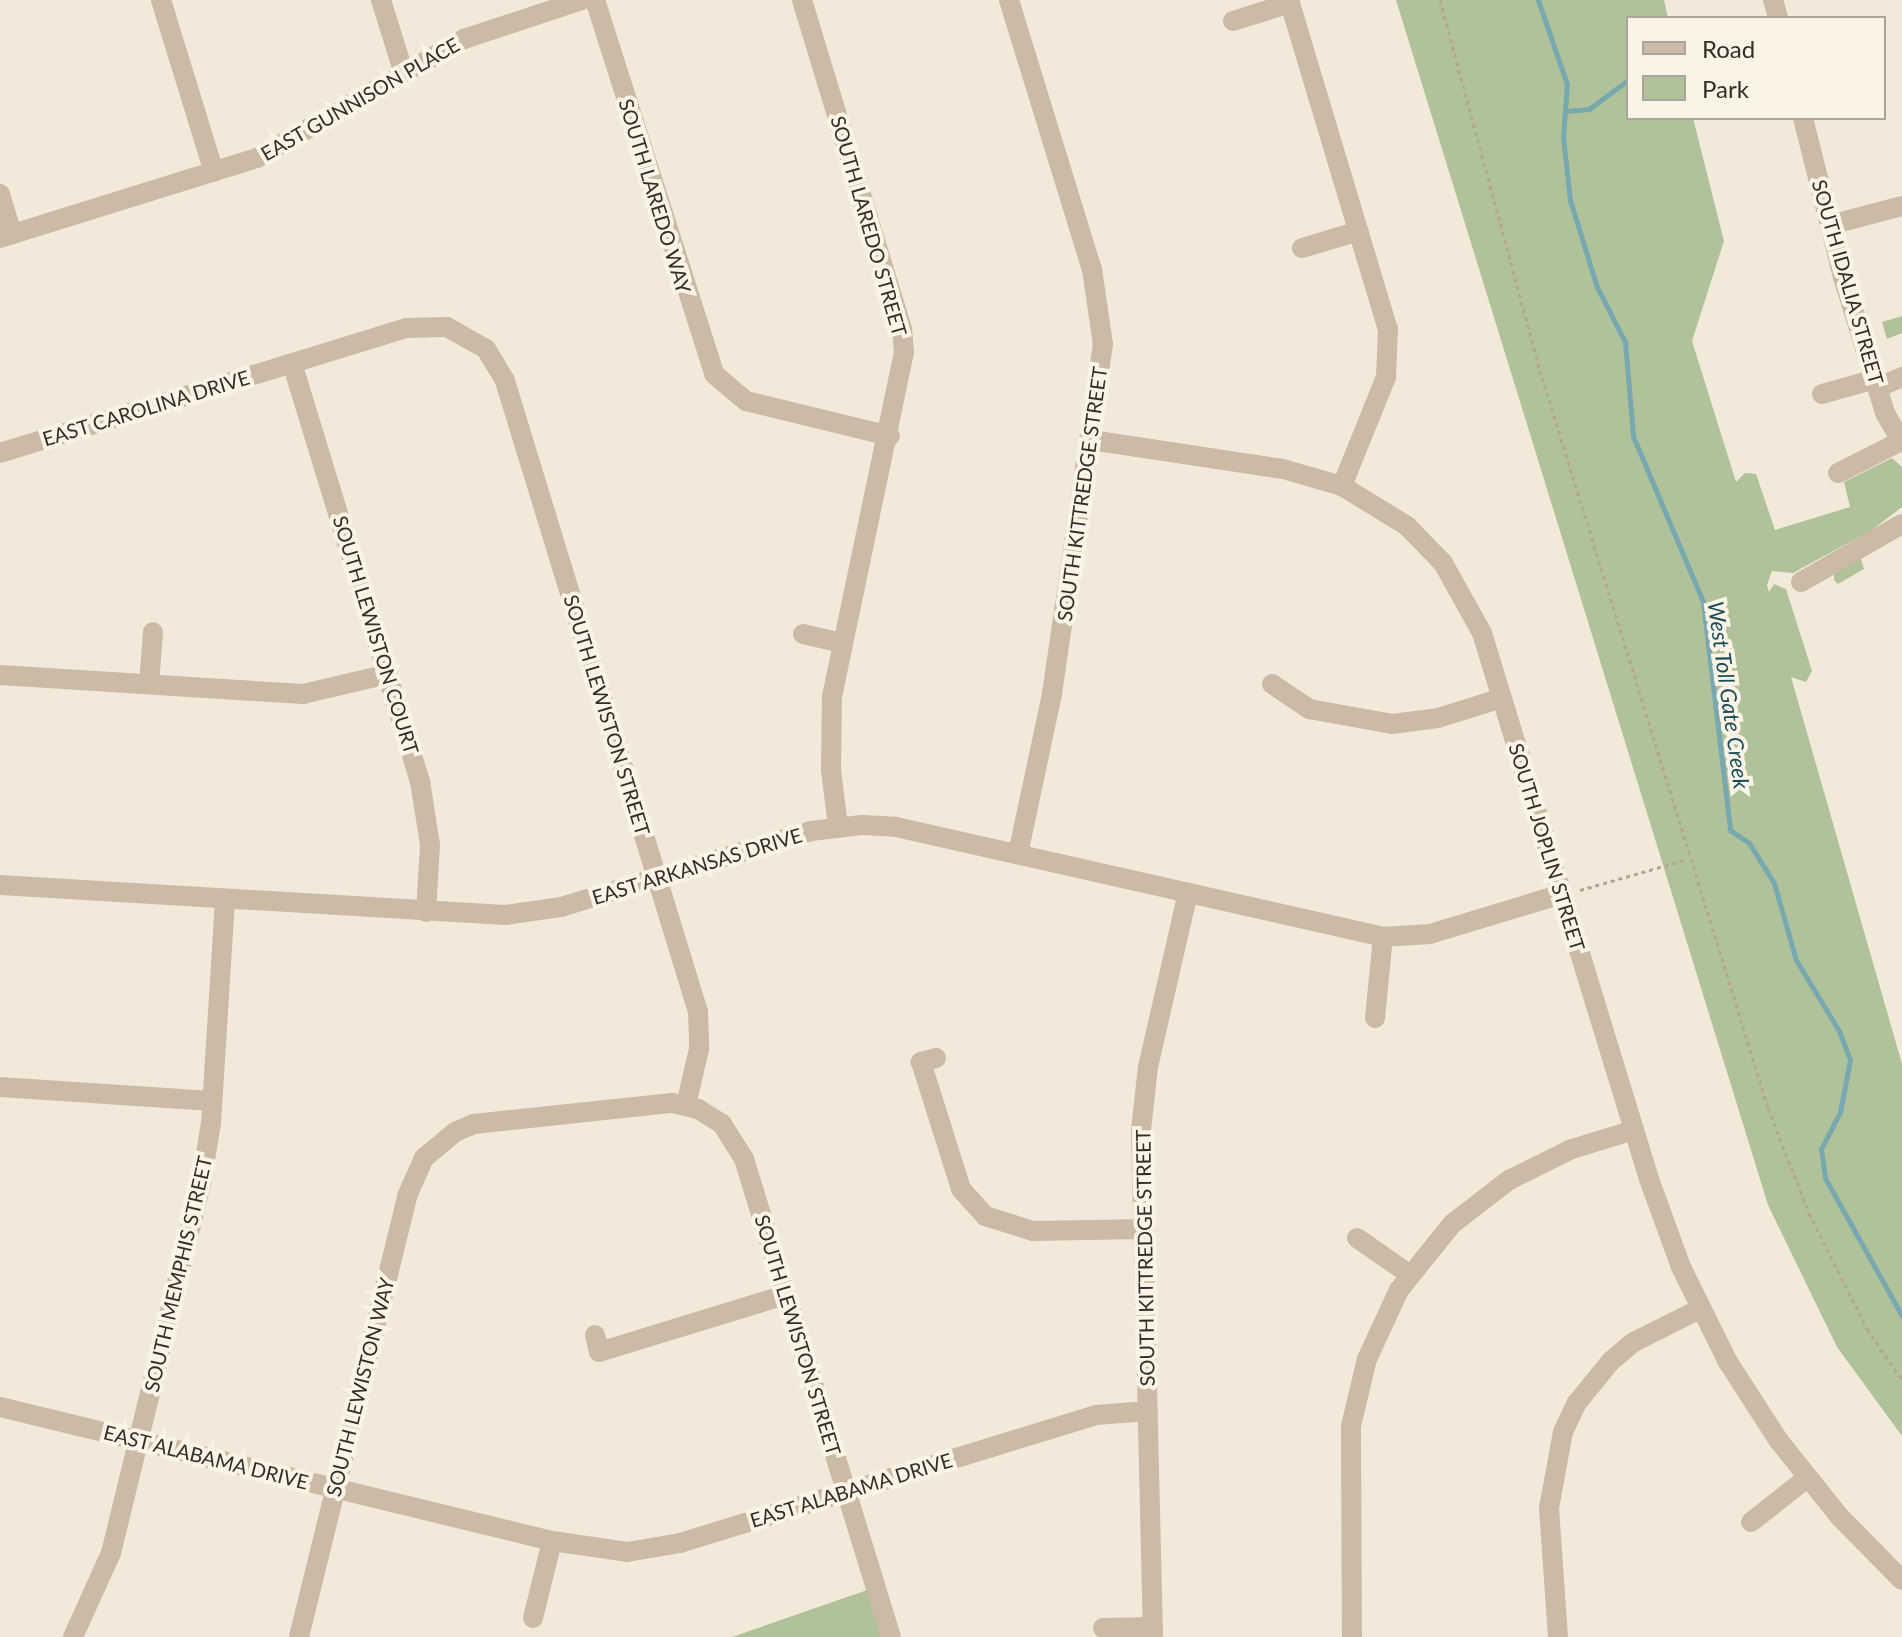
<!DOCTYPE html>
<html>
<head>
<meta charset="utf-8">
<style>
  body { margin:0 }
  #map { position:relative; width:1902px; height:1637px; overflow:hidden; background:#f2e9da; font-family:Lato,sans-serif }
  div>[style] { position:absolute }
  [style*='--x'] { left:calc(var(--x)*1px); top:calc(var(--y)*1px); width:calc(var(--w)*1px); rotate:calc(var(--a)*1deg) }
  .green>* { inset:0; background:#b0c29a }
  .stream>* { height:5px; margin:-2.5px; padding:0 2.5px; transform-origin:2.5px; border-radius:2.5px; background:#78a8b0 }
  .path>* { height:3px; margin-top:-1.5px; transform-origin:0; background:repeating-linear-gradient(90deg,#b6a590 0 4px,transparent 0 8px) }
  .minor>* { height:20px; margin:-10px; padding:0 10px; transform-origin:10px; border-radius:10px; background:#cbbba6 }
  span { translate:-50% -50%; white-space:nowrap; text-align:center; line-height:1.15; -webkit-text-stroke:8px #faf3e6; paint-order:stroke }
  .street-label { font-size:20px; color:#362d27 }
  .water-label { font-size:22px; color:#1b4e59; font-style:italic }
  .legend { position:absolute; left:1626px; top:16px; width:260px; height:104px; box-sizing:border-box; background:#faf3e6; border:2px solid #aca49a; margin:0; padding:10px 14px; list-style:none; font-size:24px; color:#362d27 }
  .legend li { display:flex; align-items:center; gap:16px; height:40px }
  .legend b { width:40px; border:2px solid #aca49a }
</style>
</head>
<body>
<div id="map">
  <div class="green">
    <i style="clip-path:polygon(1396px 0,1664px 0,1668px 18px,1628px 18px,1628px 118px,1693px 118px,1724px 241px,1692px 341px,1736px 482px,1745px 473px,1756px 474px,1775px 530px,1850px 507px,1844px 482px,1892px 458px,1902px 467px,1902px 507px,1872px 530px,1793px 573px,1772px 571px,1767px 585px,1769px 592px,1774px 584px,1786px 589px,1812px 671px,1806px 682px,1791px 677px,1902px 1064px,1902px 1436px,1837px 1347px,1768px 1205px)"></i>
    <i style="clip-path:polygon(1902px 316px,1902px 333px,1887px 339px,1882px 322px)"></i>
    <i style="clip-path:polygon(1860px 556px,1864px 569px,1838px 584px,1834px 580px,1834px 569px)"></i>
    <i style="clip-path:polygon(876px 1587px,891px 1637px,732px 1637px)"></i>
  </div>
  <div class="stream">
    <i style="--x:1538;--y:0;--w:89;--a:71"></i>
    <i style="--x:1567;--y:84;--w:53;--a:94.3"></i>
    <i style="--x:1563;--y:137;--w:63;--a:83.7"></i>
    <i style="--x:1570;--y:200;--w:91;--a:72.8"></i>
    <i style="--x:1597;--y:287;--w:62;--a:63"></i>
    <i style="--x:1625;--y:342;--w:94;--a:85.1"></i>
    <i style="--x:1633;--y:436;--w:180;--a:67.1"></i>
    <i style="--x:1703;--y:602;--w:230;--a:83.2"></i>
    <i style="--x:1730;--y:830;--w:23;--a:34"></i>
    <i style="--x:1749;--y:843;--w:47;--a:58"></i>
    <i style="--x:1774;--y:883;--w:80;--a:74.1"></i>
    <i style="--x:1796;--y:960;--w:83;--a:58.8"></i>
    <i style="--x:1839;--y:1031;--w:31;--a:69"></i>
    <i style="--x:1850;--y:1060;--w:53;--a:100.9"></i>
    <i style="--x:1840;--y:1112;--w:42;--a:117.2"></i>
    <i style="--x:1821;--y:1149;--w:29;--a:82"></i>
    <i style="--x:1825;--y:1178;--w:158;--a:60.8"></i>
    <i style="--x:1566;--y:111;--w:23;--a:-5"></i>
    <i style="--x:1589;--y:109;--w:49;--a:-36.6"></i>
  </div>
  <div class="path">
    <i style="--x:1440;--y:0;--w:391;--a:74.9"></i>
    <i style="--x:1542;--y:377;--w:765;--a:72.82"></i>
    <i style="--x:1768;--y:1108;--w:113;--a:68.7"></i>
    <i style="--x:1809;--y:1213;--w:130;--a:63.4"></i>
    <i style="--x:1867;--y:1329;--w:62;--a:55.5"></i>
    <i style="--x:1580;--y:890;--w:112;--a:-16"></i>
  </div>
  <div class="minor">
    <i style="--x:161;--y:0;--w:180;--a:72.9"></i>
    <i style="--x:381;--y:0;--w:77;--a:72.7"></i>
    <i style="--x:595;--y:0;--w:392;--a:72.3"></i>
    <i style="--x:714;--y:374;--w:42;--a:40.2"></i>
    <i style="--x:746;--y:401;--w:148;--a:13.7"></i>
    <i style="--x:802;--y:0;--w:344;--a:73.1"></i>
    <i style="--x:902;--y:329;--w:23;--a:85"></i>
    <i style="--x:904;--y:352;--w:351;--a:101.8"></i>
    <i style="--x:832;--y:696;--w:74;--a:90.8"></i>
    <i style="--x:831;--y:770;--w:56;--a:82.9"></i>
    <i style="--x:1009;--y:0;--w:282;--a:72.9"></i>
    <i style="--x:1092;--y:269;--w:76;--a:81.7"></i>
    <i style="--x:1103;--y:344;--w:354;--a:98.3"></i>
    <i style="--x:1052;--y:694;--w:164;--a:102"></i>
    <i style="--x:1289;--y:0;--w:344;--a:73.3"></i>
    <i style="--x:1388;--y:329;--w:48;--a:92.4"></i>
    <i style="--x:1386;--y:377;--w:118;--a:112"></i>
    <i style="--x:1773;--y:0;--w:19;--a:74"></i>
    <i style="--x:1233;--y:21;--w:60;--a:-17.5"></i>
    <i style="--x:1803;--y:118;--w:164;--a:75.9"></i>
    <i style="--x:1843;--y:277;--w:142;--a:72.8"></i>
    <i style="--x:1885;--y:413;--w:34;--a:60"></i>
    <i style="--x:0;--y:194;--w:42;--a:73.3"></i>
    <i style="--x:1830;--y:225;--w:74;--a:-14.8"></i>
    <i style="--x:0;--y:238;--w:269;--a:-17.3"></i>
    <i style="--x:257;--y:158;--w:239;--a:-29.9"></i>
    <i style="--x:464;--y:39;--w:124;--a:-18.3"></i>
    <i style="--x:1302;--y:248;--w:59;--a:-16.6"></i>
    <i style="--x:292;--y:363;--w:437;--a:73"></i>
    <i style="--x:420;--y:781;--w:65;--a:81.1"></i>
    <i style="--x:430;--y:845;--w:67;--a:93.4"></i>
    <i style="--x:1877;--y:388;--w:27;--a:-24"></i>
    <i style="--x:1822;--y:394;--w:55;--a:-15.8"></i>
    <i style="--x:1091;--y:440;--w:194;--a:8.6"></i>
    <i style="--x:1283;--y:469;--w:61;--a:16.1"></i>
    <i style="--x:1342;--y:486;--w:76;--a:31.6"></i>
    <i style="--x:1407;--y:526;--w:52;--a:45.8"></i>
    <i style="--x:1443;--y:563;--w:80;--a:60.9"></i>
    <i style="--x:1482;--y:633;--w:571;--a:72.99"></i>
    <i style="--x:1649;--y:1179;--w:94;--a:70"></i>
    <i style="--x:1681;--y:1267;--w:106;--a:63.7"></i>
    <i style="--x:1728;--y:1362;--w:94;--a:57.2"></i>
    <i style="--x:1779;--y:1441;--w:96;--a:51.3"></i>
    <i style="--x:1839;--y:1516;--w:90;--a:45.5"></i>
    <i style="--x:0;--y:453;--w:425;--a:-17.1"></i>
    <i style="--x:406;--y:328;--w:41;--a:-1.4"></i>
    <i style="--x:447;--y:327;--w:45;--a:29.4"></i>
    <i style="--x:486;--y:349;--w:37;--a:59"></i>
    <i style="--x:505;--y:381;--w:660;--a:72.99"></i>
    <i style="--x:698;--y:1012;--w:37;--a:88"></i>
    <i style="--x:699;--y:1049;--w:57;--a:103.1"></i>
    <i style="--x:1838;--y:473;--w:71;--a:-26.9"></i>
    <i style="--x:1801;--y:582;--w:116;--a:-29.9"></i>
    <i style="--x:803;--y:634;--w:40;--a:13"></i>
    <i style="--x:0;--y:675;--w:304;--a:3.6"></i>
    <i style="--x:303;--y:694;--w:87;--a:-13.2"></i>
    <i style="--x:149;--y:684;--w:52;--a:-85.6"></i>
    <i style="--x:1272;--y:684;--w:45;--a:34"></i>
    <i style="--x:1309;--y:709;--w:84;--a:10.2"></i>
    <i style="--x:1392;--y:724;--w:46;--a:-7.4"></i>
    <i style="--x:1438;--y:718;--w:67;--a:-17.4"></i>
    <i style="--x:0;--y:885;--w:506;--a:3.4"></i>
    <i style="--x:505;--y:915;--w:57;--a:-8.1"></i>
    <i style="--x:561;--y:907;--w:261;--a:-16.9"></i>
    <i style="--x:811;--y:831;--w:51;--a:-6.7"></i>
    <i style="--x:862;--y:825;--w:34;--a:3"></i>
    <i style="--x:896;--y:827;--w:499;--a:12.7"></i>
    <i style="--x:1383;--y:937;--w:47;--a:-3.7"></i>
    <i style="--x:1430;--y:934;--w:138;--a:-16.9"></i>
    <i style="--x:1375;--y:1018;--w:81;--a:-84.4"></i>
    <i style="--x:936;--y:1058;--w:16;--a:165"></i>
    <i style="--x:921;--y:1062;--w:133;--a:72.5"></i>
    <i style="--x:961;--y:1189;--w:36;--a:48"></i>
    <i style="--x:985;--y:1216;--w:50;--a:17.4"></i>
    <i style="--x:1033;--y:1231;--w:111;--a:-1"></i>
    <i style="--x:0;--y:1087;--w:212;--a:3.8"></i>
    <i style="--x:1357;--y:1238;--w:63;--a:34.7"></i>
    <i style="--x:595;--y:1335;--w:17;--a:77"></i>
    <i style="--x:599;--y:1352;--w:195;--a:-17"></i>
    <i style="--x:0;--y:1407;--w:568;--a:13.64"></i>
    <i style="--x:552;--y:1541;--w:76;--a:8.3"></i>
    <i style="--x:627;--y:1552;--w:54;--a:-9.6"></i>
    <i style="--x:680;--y:1543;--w:435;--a:-17.1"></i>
    <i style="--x:1096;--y:1415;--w:52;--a:-4.4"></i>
    <i style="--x:1751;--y:1522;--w:71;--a:-38.2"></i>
    <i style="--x:533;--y:1618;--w:79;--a:-76.1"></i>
    <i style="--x:1103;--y:1628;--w:50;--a:-1.1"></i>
    <i style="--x:73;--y:1637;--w:92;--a:-65.7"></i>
    <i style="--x:111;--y:1553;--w:380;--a:-76.3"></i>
    <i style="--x:201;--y:1184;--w:62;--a:-80.7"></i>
    <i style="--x:211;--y:1123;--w:224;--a:-86.4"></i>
    <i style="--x:299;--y:1637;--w:454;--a:-76.2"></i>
    <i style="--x:407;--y:1196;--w:42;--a:-65.9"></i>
    <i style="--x:424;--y:1158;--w:40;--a:-40"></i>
    <i style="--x:455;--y:1132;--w:21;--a:-23"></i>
    <i style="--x:474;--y:1124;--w:199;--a:-6.1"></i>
    <i style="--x:672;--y:1103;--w:27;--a:13"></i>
    <i style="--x:698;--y:1109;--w:28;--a:32"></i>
    <i style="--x:722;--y:1124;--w:41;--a:57.8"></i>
    <i style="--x:744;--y:1159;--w:500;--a:72.91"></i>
    <i style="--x:1153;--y:1637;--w:507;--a:-91.36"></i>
    <i style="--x:1141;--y:1130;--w:63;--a:-83.7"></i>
    <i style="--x:1148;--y:1067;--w:179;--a:-77.1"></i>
    <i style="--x:1352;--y:1637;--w:211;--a:-90.3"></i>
    <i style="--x:1351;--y:1426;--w:69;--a:-76.6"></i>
    <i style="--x:1367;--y:1359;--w:76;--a:-65.1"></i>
    <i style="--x:1399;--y:1290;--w:85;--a:-51.2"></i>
    <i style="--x:1452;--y:1224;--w:72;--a:-37.7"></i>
    <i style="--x:1509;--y:1180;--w:70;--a:-26.2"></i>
    <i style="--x:1572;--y:1149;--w:65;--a:-17"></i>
    <i style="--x:1558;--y:1637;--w:129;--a:-94"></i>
    <i style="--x:1549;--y:1508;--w:77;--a:-79.6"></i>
    <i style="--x:1563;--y:1432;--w:31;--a:-65"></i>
    <i style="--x:1576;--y:1404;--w:55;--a:-50.9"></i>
    <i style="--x:1611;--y:1361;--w:30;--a:-40"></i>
    <i style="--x:1634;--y:1342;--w:74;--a:-26.6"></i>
  </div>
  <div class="street-label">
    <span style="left:360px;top:99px;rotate:-30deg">EAST GUNNISON PLACE</span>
    <span style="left:655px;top:196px;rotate:73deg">SOUTH LAREDO WAY</span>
    <span style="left:869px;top:226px;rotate:74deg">SOUTH LAREDO STREET</span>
    <span style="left:1848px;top:282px;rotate:74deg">SOUTH IDALIA STREET</span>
    <span style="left:146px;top:408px;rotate:-17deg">EAST CAROLINA DRIVE</span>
    <span style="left:1082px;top:494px;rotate:-82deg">SOUTH KITTREDGE STREET</span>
    <span style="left:376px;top:635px;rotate:73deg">SOUTH LEWISTON COURT</span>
    <span style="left:607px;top:715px;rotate:73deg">SOUTH LEWISTON STREET</span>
    <span style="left:1547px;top:847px;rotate:73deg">SOUTH JOPLIN STREET</span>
    <span style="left:697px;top:866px;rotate:-17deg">EAST ARKANSAS DRIVE</span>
    <span style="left:1145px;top:1258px;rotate:-91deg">SOUTH KITTREDGE STREET</span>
    <span style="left:178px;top:1274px;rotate:-77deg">SOUTH MEMPHIS STREET</span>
    <span style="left:798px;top:1335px;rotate:73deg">SOUTH LEWISTON STREET</span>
    <span style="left:360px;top:1387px;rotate:-76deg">SOUTH LEWISTON WAY</span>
    <span style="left:206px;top:1457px;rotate:14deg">EAST ALABAMA DRIVE</span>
    <span style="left:851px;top:1490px;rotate:-17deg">EAST ALABAMA DRIVE</span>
  </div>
  <div class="water-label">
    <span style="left:1729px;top:695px;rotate:82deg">West Toll Gate Creek</span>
  </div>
  <ul class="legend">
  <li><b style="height:10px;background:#cbbba6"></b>Road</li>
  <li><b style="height:22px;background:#b0c29a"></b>Park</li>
  </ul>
</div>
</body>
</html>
